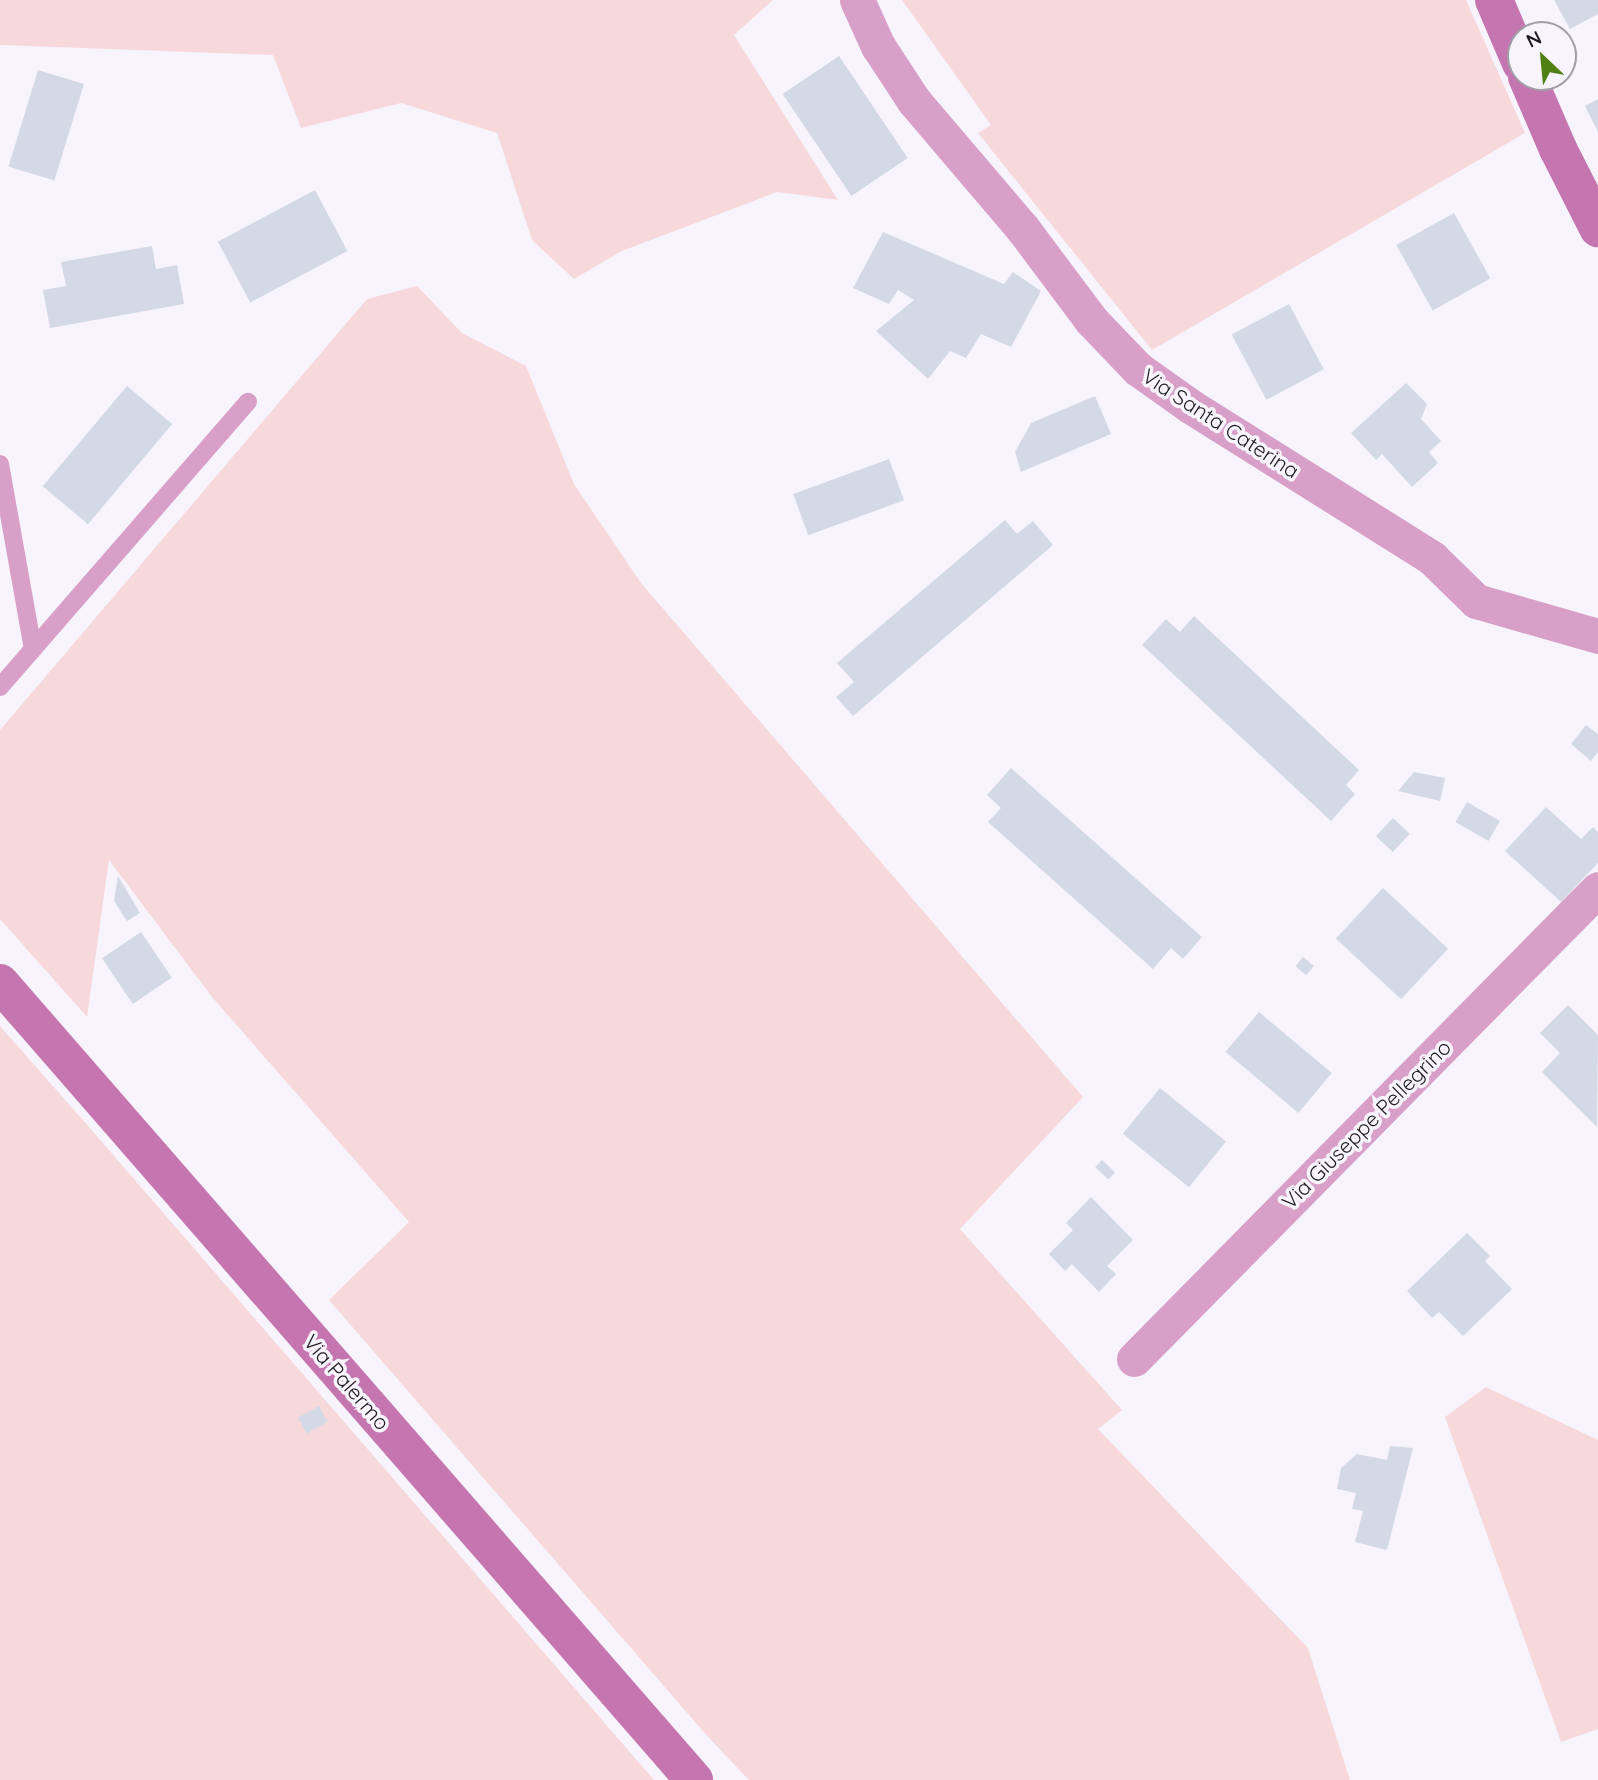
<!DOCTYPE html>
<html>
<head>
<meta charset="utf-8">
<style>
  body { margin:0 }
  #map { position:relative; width:1598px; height:1780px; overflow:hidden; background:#f7f4fe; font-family:Quicksand,sans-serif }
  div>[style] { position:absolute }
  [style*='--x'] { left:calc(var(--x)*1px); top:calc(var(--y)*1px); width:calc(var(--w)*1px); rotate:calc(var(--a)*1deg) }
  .green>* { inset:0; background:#f7d9dc }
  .building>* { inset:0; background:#d4d9e6; transform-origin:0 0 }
  .lane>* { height:18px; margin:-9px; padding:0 9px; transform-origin:9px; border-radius:9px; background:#d8a0c8 }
  .street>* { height:35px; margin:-17.5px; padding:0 17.5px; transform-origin:17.5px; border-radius:17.5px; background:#d8a0c8 }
  .secondary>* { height:38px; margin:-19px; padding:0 19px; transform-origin:19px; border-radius:19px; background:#c575b0 }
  span { translate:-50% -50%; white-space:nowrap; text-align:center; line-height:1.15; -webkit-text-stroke:7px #f7f4fe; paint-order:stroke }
  .street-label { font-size:21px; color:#1e1c21 }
  .north { position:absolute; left:1507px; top:21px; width:70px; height:70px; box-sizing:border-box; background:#f7f4fe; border:2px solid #a09ea6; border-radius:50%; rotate:334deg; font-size:19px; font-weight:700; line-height:28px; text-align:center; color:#1e1c21 }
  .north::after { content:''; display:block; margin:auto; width:24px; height:32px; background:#508011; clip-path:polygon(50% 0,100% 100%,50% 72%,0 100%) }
</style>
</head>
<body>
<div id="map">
  <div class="green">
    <i style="clip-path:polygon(0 0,773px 0,734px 35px,838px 200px,777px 192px,622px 251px,574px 279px,532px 240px,497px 133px,401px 103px,301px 128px,273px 55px,0 45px)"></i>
    <i style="clip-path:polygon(902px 0,1466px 0,1525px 133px,1152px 350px,978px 133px,991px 125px)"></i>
    <i style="clip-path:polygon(417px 286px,462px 333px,526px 366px,574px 484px,641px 583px,1083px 1097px,960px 1229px,1122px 1410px,1098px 1429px,1308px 1648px,1350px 1780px,749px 1780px,709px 1738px,329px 1300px,409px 1222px,212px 997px,109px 860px,87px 1017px,0 919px,0 730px,367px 299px)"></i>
    <i style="clip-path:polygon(0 1026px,89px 1127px,654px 1780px,0 1780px)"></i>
    <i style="clip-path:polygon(1486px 1387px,1598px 1440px,1598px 1729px,1561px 1742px,1445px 1417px)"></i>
  </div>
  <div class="building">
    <i style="clip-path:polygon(1554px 0,1598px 0,1598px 14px,1570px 29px)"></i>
    <i style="left:839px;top:56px;width:123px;height:68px;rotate:56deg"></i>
    <i style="left:38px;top:70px;width:48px;height:101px;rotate:17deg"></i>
    <i style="clip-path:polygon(1598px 99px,1598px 132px,1585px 106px)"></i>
    <i style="left:315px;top:190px;width:69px;height:110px;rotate:62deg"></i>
    <i style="left:1454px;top:213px;width:75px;height:66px;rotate:61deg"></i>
    <i style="clip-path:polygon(883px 232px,1004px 284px,1013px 272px,1041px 291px,1011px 347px,981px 334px,966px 358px,950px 351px,928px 379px,876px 331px,914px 300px,898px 290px,889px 304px,853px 288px)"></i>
    <i style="clip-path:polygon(152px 246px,156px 269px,177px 265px,184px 304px,50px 328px,43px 290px,66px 286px,61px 262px)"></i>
    <i style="left:1289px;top:304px;width:74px;height:65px;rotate:62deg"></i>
    <i style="clip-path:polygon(1406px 383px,1427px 404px,1421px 419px,1441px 441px,1429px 452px,1438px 463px,1412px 487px,1382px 454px,1376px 460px,1351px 433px)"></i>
    <i style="left:127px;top:386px;width:59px;height:131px;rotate:40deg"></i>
    <i style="clip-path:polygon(1095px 396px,1111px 434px,1021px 472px,1015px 452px,1031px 423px)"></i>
    <i style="left:889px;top:459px;width:44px;height:102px;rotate:70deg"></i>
    <i style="clip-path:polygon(1005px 520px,1017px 534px,1033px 521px,1053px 545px,853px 716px,836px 697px,854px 682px,837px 663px)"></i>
    <i style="clip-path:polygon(1194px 616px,1359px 770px,1346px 785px,1355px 794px,1331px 821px,1142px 645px,1166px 619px,1180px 632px)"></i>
    <i style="clip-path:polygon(1586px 725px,1598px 734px,1598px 752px,1591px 761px,1571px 744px)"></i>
    <i style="clip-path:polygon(1011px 768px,1202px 937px,1183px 959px,1171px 948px,1153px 969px,988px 822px,1001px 808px,987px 795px)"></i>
    <i style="clip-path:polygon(1414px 772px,1445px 778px,1440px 801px,1398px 791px)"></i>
    <i style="left:1467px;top:802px;width:38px;height:23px;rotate:30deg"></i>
    <i style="clip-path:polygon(1546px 807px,1581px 839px,1593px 827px,1598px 832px,1598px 863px,1561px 902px,1505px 851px)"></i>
    <i style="left:1393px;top:818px;width:23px;height:25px;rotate:43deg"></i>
    <i style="clip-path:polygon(118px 876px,140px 913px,127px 921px,114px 901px)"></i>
    <i style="left:1383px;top:888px;width:89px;height:69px;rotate:43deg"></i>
    <i style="left:141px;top:932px;width:55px;height:47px;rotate:56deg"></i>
    <i style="left:1303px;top:957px;width:14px;height:12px;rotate:39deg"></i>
    <i style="clip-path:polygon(1568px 1005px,1598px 1035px,1597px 1127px,1542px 1072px,1560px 1053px,1540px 1033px)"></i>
    <i style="left:1259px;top:1012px;width:95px;height:52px;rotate:40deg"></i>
    <i style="left:1160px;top:1088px;width:85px;height:59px;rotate:39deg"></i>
    <i style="left:1102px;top:1160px;width:18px;height:10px;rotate:43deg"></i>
    <i style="clip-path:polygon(1091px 1197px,1133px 1240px,1107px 1266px,1116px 1274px,1099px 1292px,1072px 1264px,1065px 1271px,1049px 1254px,1073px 1230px,1066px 1223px)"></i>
    <i style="clip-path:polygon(1467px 1233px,1490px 1256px,1485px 1261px,1512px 1289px,1463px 1336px,1439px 1312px,1432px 1318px,1407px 1291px)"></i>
    <i style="left:319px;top:1406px;width:18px;height:24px;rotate:61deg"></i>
    <i style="clip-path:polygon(1390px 1446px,1413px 1448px,1387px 1550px,1355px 1542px,1363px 1511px,1352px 1509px,1356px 1493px,1337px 1489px,1341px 1468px,1357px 1454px,1387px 1460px)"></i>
  </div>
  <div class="lane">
    <i style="--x:0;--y:464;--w:188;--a:79.9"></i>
    <i style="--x:0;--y:687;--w:378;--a:-49"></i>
  </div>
  <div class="street">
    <i style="--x:857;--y:0;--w:51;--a:65.5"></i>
    <i style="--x:878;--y:46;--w:66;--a:56.8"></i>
    <i style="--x:914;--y:101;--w:168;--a:49.6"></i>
    <i style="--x:1023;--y:229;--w:114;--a:53.2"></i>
    <i style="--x:1091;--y:320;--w:68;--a:46.2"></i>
    <i style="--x:1138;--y:369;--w:64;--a:35.4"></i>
    <i style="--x:1190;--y:406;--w:286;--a:32.1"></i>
    <i style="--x:1432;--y:558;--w:62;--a:44.3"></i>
    <i style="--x:1476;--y:601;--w:127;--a:16"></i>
    <i style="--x:1134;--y:1359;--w:660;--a:-45.37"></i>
  </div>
  <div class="secondary">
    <i style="--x:1494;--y:0;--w:69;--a:66.8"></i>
    <i style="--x:1527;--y:77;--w:78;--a:66.7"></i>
    <i style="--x:1558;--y:149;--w:89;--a:63.1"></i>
    <i style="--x:0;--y:983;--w:1057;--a:48.95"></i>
  </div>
  <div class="street-label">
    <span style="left:1221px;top:423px;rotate:33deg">Via Santa Caterina</span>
    <span style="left:1366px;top:1124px;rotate:-45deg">Via Giuseppe Pellegrino</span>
    <span style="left:347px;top:1382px;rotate:49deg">Via Palermo</span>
  </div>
  <div class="north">N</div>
</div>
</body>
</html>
